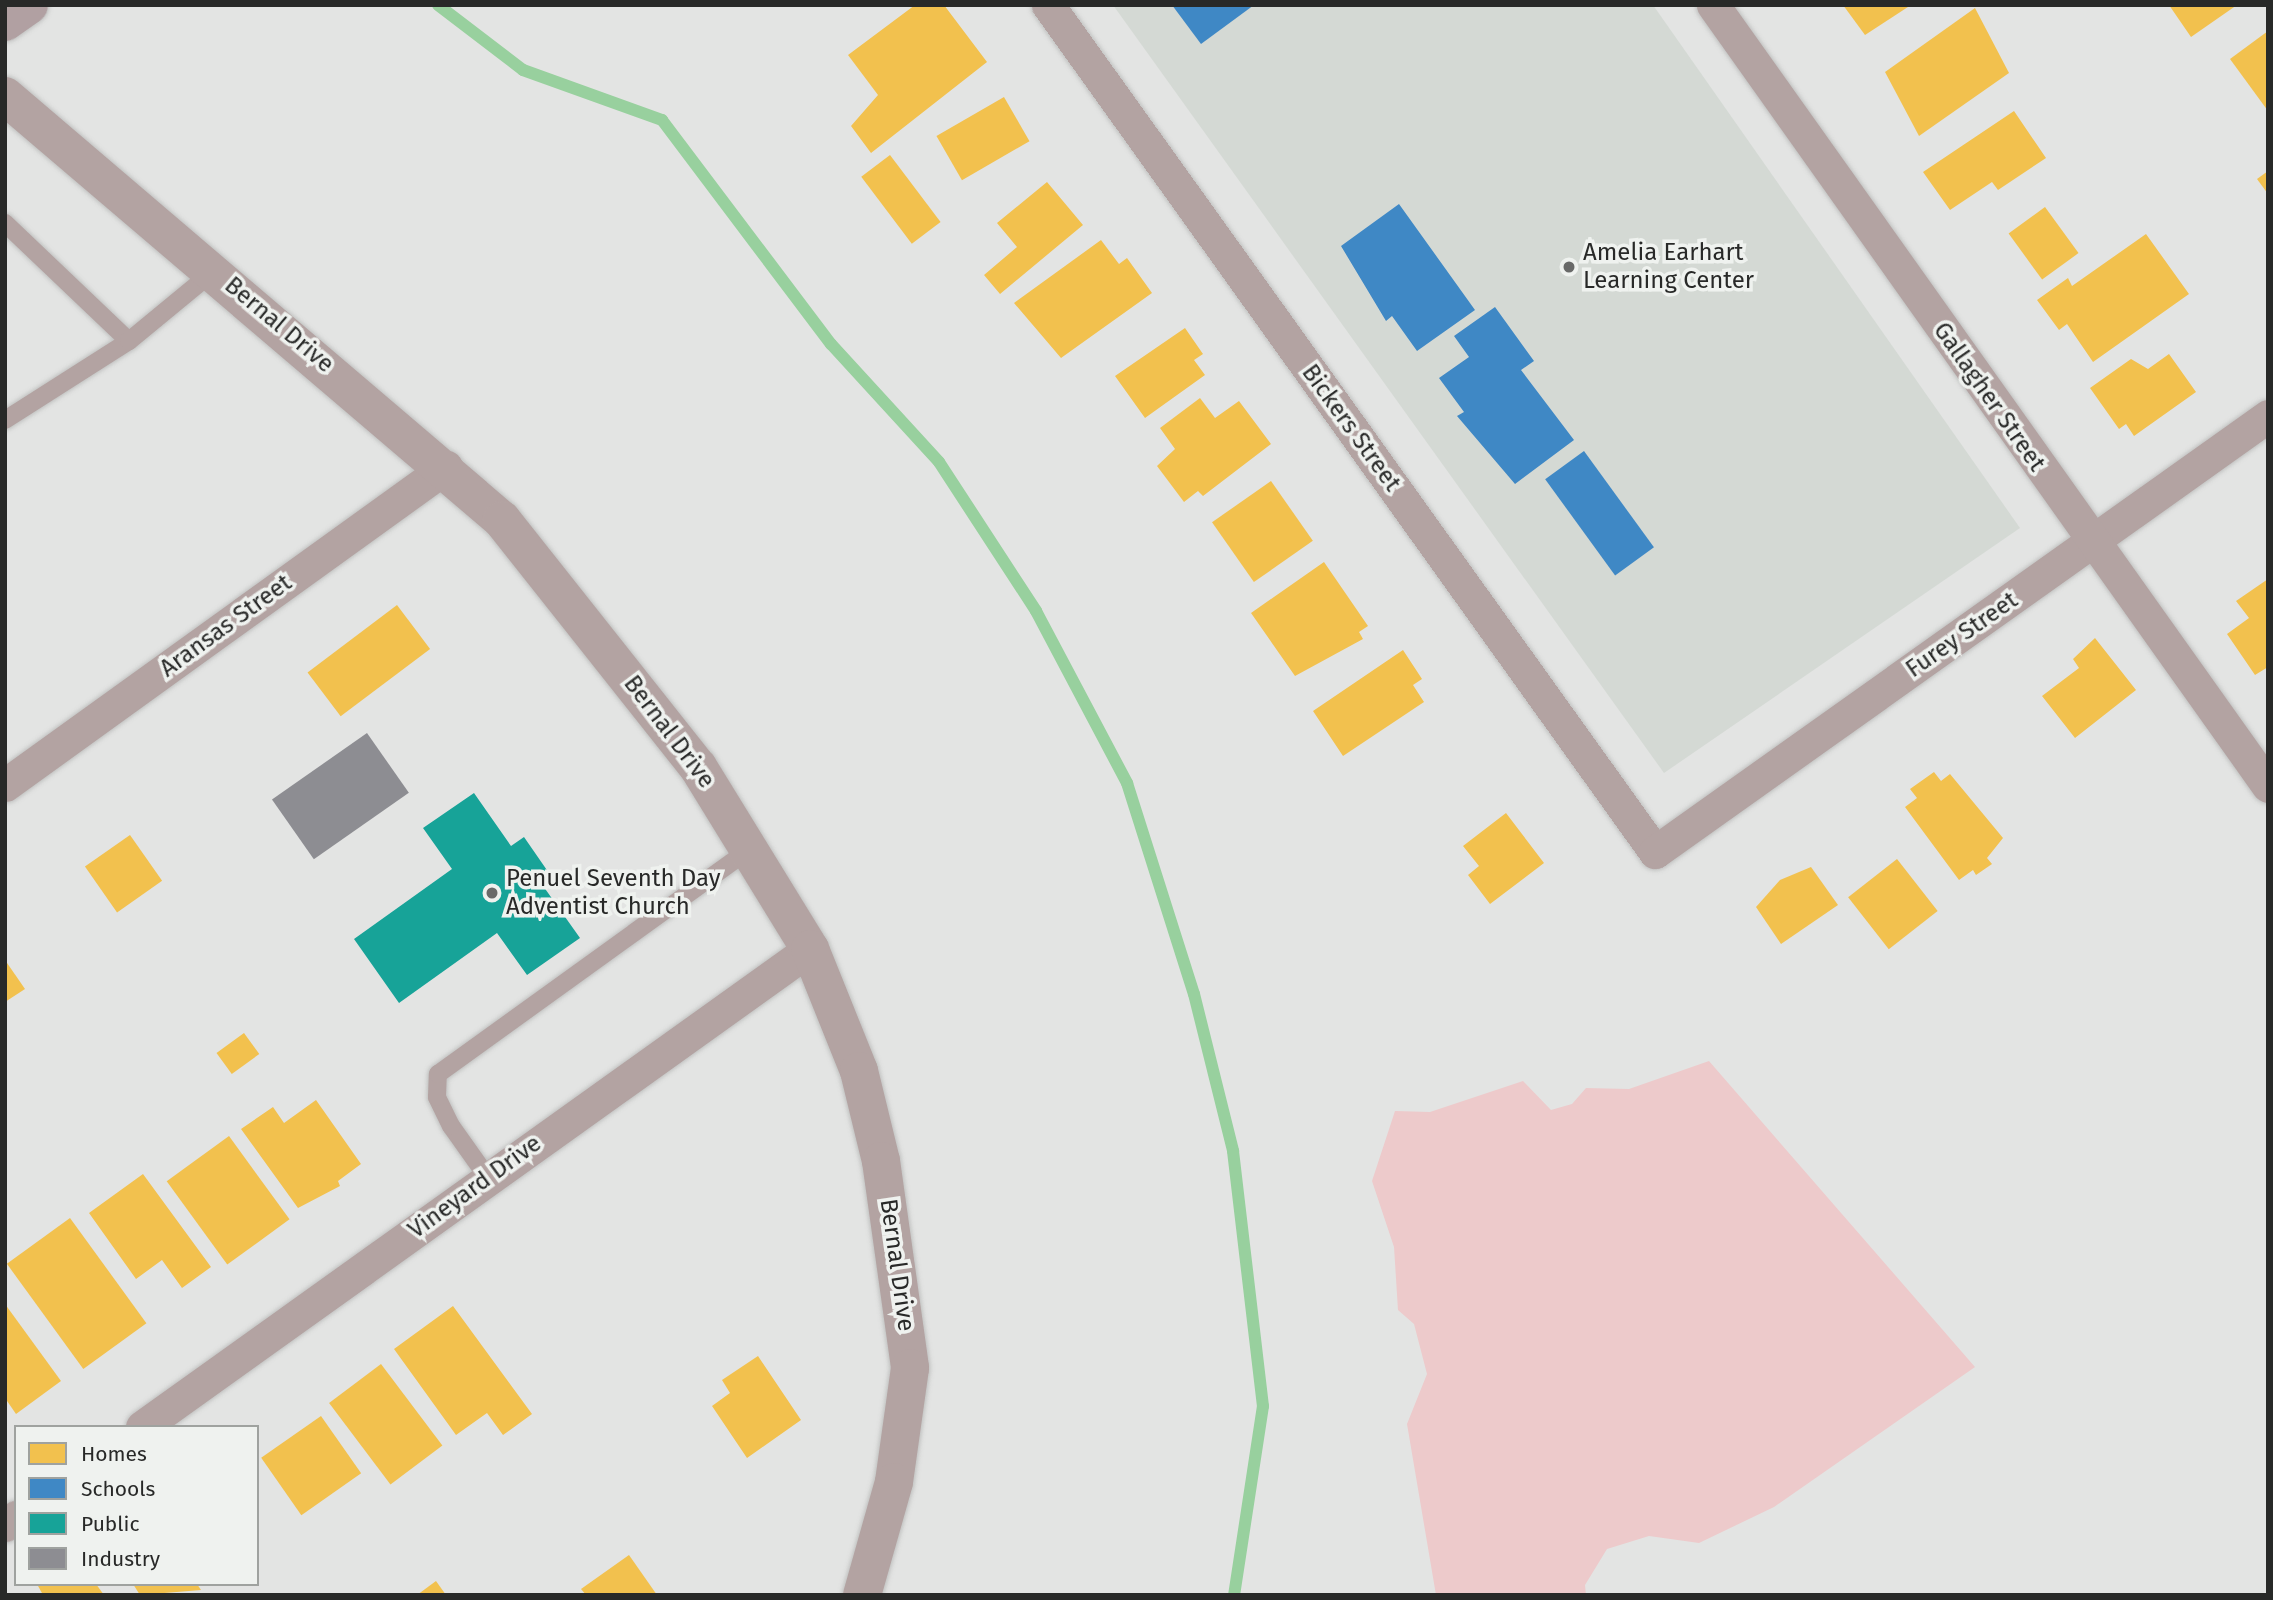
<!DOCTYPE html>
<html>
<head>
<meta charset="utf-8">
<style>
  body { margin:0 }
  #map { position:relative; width:2273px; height:1600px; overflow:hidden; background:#e3e4e3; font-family:"Fira Sans",sans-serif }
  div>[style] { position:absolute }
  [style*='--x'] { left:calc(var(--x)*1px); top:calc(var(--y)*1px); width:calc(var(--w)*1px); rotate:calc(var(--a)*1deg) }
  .built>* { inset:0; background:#d4d9d4 }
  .green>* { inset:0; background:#edcacb }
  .homes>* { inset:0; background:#f2c14e; transform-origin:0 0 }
  .schools>* { inset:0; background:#3f88c5; transform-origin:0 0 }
  .public>* { inset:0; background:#17a398 }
  .industry>* { inset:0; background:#8d8d92; transform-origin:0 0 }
  .stream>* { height:12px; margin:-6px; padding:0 6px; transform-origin:6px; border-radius:6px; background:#98d09e }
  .roads { filter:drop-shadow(0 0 2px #c1c2c1) drop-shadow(0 0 2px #c1c2c1) }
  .service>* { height:18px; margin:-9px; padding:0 9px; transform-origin:9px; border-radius:9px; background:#b3a3a2 }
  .minor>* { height:33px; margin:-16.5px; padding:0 16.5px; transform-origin:16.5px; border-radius:16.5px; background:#b3a3a2 }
  .tertiary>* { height:38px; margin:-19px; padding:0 19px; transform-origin:19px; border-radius:19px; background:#b3a3a2 }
  .secondary>* { height:38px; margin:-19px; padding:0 19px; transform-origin:19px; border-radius:19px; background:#b1a0a2 }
  .dots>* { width:19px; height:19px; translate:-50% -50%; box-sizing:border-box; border:4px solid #eff2ef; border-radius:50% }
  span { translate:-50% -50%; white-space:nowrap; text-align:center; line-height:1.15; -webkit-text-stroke:7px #eff2ef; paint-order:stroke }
  .poi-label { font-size:24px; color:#282928 }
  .left { translate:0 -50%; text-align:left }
  .street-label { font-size:24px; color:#282928 }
  .frame { position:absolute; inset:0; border:7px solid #282928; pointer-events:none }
  .legend { position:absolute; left:14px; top:1425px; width:245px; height:161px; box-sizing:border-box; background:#eff2ef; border:2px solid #9fa29f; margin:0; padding:9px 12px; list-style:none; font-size:21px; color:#282928 }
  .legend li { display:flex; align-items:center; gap:14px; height:35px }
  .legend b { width:35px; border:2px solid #9fa29f }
</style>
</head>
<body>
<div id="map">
  <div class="built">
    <i style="clip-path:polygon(1113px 5px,1653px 5px,2020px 528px,1664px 773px)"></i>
  </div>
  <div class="green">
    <i style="clip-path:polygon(1709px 1061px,1975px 1367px,1774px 1507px,1699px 1543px,1649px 1536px,1607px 1549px,1585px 1585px,1586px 1595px,1436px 1595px,1407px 1424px,1427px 1374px,1414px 1324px,1398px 1310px,1394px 1247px,1372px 1181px,1395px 1111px,1430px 1112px,1523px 1081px,1551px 1110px,1572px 1104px,1586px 1088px,1629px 1089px)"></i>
  </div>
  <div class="homes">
    <i style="clip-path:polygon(915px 5px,944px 5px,987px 62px,871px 153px,851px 126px,878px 95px,848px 55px)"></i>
    <i style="clip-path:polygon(1843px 5px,1911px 5px,1865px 35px)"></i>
    <i style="clip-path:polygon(2169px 5px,2237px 5px,2191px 37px)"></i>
    <i style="clip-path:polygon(1975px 8px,2009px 73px,1919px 136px,1885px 72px)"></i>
    <i style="clip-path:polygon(2268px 31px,2268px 111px,2230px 59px)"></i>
    <i style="left:1004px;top:97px;width:51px;height:78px;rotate:60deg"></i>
    <i style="clip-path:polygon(2014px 111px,2046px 158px,1998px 190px,1992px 182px,1950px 210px,1923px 172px)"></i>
    <i style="left:890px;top:155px;width:84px;height:36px;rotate:53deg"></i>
    <i style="clip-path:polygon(2268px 171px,2268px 194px,2257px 179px)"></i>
    <i style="clip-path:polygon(1047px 182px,1083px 225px,1000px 294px,984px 275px,1017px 247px,997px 223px)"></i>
    <i style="left:2045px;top:207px;width:57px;height:45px;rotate:54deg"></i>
    <i style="clip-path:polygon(2146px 234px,2189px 294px,2093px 362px,2067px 324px,2059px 330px,2037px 300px,2068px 278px,2072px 286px)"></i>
    <i style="clip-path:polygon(1101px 240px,1119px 264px,1127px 258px,1152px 293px,1061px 358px,1014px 303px)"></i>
    <i style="clip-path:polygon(1185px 328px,1203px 354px,1194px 360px,1205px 375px,1145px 418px,1115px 376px)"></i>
    <i style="clip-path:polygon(2169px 354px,2196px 392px,2134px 436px,2126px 424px,2119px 429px,2090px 388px,2131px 359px,2148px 369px)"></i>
    <i style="clip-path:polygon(1200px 398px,1215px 418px,1239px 401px,1271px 444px,1203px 496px,1198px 491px,1184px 502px,1157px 466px,1175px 449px,1160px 428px)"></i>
    <i style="left:1271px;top:481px;width:73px;height:72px;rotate:55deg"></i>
    <i style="clip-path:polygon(1324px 562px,1368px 626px,1359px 632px,1363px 639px,1295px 676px,1251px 613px)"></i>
    <i style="clip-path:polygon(2268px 579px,2268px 667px,2255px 675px,2227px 634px,2249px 618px,2236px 601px)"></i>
    <i style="left:397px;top:605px;width:55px;height:112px;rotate:53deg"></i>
    <i style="clip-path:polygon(2095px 638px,2136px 690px,2075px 738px,2042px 696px,2079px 668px,2073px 659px)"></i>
    <i style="clip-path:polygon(1403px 650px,1422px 679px,1413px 685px,1424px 702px,1343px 756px,1313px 711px)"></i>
    <i style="clip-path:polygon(1934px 772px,1941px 781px,1950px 774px,2003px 838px,1987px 858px,1992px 864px,1976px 875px,1973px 870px,1959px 880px,1905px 807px,1917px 798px,1910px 789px)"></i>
    <i style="clip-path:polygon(1506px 813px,1544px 863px,1490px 904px,1468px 875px,1479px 866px,1463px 846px)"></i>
    <i style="left:130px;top:835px;width:56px;height:55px;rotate:55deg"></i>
    <i style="left:1897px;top:859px;width:66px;height:62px;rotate:52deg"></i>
    <i style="clip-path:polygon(1811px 867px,1838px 905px,1781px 944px,1756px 907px,1780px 880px)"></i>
    <i style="clip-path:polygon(5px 960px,25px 989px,5px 1002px)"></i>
    <i style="left:244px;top:1033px;width:26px;height:34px;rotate:54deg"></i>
    <i style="clip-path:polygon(316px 1100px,361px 1164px,338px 1181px,340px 1186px,298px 1208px,241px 1129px,273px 1107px,284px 1123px)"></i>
    <i style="left:229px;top:1136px;width:103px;height:77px;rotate:54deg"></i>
    <i style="clip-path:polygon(143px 1174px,211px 1267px,182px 1288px,162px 1260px,136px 1279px,89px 1213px)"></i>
    <i style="left:70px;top:1218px;width:130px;height:78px;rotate:54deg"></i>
    <i style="clip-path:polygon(5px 1304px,61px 1381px,16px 1414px,5px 1398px)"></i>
    <i style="clip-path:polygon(453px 1306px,532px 1414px,503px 1435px,487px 1413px,456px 1435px,394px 1349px)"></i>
    <i style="clip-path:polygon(758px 1356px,801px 1420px,747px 1458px,712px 1406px,730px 1393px,722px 1380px)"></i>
    <i style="left:381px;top:1364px;width:102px;height:65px;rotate:53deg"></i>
    <i style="left:321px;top:1416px;width:70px;height:73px;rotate:55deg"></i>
    <i style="clip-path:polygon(629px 1555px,657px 1595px,586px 1595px,581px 1589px)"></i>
    <i style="clip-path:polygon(436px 1581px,446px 1595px,417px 1595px)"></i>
    <i style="clip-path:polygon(37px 1584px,96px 1584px,104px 1595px,43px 1595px)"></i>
    <i style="clip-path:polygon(133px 1584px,197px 1584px,201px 1590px,140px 1595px)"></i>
  </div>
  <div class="schools">
    <i style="clip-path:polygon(1172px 5px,1254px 5px,1201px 44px)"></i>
    <i style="clip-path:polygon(1399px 204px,1475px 310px,1417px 351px,1392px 316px,1386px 321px,1341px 246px)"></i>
    <i style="clip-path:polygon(1495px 307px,1534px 361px,1521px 370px,1574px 440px,1515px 484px,1457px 416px,1464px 412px,1439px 378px,1469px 357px,1454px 336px)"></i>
    <i style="left:1584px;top:451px;width:119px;height:48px;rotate:54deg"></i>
  </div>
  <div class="public">
    <i style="clip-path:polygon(474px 793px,511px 846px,524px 837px,551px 876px,541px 883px,580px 938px,527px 975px,497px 933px,399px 1003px,354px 939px,452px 869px,423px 828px)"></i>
  </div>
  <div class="industry">
    <i style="left:367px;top:733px;width:73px;height:116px;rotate:55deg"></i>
  </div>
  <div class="stream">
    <i style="--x:438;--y:5;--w:107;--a:37.4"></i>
    <i style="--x:523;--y:70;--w:148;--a:19.8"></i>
    <i style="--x:662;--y:120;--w:281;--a:53"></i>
    <i style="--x:831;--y:344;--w:160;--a:47.5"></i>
    <i style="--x:939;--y:462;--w:178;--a:56.9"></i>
    <i style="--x:1036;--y:611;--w:195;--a:62.1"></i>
    <i style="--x:1127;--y:783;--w:221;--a:72.4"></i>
    <i style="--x:1194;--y:994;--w:162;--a:76"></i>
    <i style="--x:1233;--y:1151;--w:257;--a:83.3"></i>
    <i style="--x:1263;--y:1406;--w:191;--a:98.7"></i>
  </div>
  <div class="roads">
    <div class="service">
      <i style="--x:5;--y:223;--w:171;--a:43.6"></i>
      <i style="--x:5;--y:420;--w:147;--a:-32.5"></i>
      <i style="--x:129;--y:341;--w:112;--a:-39.5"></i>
      <i style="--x:488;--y:1178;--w:64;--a:-125.4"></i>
      <i style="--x:451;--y:1126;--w:32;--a:-116"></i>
      <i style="--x:437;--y:1097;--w:23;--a:-88"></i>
      <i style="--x:438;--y:1074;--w:386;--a:-35.8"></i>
    </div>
    <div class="minor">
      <i style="--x:1048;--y:5;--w:1042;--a:54.37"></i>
      <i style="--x:1655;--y:852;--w:752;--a:-35.42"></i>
      <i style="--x:1713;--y:5;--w:958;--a:54.6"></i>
      <i style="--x:5;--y:785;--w:544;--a:-35.79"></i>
      <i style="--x:142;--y:1427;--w:821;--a:-35.59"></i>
      <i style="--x:5;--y:1525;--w:14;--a:-36"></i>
    </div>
    <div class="tertiary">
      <i style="--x:5;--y:96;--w:653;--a:40.47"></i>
      <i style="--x:502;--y:520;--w:315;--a:51.6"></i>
      <i style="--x:698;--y:767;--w:214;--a:58.4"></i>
      <i style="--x:810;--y:949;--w:131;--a:68.1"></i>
      <i style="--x:859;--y:1071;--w:93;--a:76.3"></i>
      <i style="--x:881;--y:1161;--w:209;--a:82"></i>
      <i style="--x:910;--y:1368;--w:115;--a:98"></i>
      <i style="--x:894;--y:1482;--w:117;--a:105.8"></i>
    </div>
    <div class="secondary">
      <i style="--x:5;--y:22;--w:29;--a:-35"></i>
    </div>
  </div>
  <div class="dots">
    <i style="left:1569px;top:267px;background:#696a69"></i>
    <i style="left:492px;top:893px;background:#696a69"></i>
  </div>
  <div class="poi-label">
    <span class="left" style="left:1583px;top:267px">Amelia Earhart<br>Learning Center</span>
    <span class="left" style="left:506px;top:893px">Penuel Seventh Day<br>Adventist Church</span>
  </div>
  <div class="street-label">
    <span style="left:279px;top:325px;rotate:40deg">Bernal Drive</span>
    <span style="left:1989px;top:397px;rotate:55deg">Gallagher Street</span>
    <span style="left:1351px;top:428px;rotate:54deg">Bickers Street</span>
    <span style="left:226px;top:626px;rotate:-36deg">Aransas Street</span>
    <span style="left:1962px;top:635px;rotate:-35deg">Furey Street</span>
    <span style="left:669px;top:732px;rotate:53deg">Bernal Drive</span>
    <span style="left:475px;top:1187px;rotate:-36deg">Vineyard Drive</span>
    <span style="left:897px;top:1265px;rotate:82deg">Bernal Drive</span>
  </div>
  <div class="frame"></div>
  <ul class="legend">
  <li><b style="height:19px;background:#f2c14e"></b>Homes</li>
  <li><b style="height:19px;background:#3f88c5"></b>Schools</li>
  <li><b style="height:19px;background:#17a398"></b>Public</li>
  <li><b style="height:19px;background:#8d8d92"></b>Industry</li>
  </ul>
</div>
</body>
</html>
